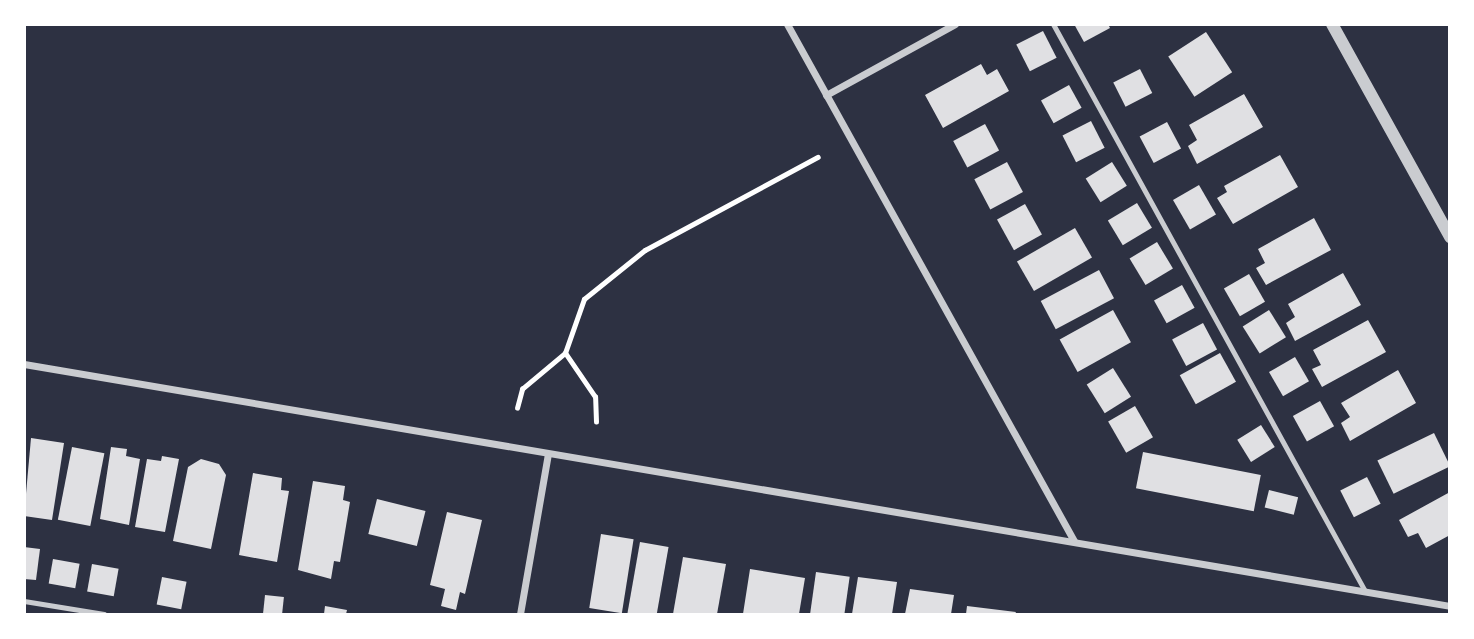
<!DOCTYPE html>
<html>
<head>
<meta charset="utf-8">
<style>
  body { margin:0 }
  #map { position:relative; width:1474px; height:639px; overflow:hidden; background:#2d3142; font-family:Overpass,sans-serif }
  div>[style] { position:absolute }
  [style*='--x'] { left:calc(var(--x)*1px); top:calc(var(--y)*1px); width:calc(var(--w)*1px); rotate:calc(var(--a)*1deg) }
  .building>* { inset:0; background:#e0e0e3; transform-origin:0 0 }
  .path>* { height:4.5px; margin:-2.25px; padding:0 2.25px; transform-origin:2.25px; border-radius:2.25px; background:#fff }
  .service>* { height:5px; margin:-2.5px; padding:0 2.5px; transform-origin:2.5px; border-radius:2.5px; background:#caccd0 }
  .minor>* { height:7px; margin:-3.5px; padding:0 3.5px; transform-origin:3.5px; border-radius:3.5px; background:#caccd0 }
  .tertiary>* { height:12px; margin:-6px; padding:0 6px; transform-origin:6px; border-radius:6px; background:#caccd0 }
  span { translate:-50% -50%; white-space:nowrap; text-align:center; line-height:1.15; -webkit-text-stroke:5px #fff; paint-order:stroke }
  .frame { position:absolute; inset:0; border:26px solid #fff; pointer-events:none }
</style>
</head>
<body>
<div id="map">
  <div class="building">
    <i style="clip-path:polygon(1074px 24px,1108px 24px,1110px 28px,1084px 42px)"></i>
    <i style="left:1043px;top:31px;width:30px;height:30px;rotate:63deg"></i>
    <i style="left:1206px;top:32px;width:48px;height:45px;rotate:57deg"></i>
    <i style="clip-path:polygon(981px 64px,987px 75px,997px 69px,1009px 91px,943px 128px,925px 95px)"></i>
    <i style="left:1140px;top:69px;width:27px;height:30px;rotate:63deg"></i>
    <i style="left:1069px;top:85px;width:26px;height:32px;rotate:61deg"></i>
    <i style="clip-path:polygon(1244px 94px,1263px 127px,1197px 164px,1188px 146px,1197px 140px,1189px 125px)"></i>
    <i style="left:1091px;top:121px;width:30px;height:32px;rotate:63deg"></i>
    <i style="left:1167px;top:122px;width:30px;height:31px;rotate:62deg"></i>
    <i style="left:985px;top:124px;width:30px;height:36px;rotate:62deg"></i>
    <i style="clip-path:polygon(1280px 155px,1298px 187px,1233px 224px,1217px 198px,1227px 192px,1224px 186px)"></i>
    <i style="left:1007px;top:162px;width:34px;height:37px;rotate:62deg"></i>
    <i style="left:1112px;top:162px;width:28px;height:31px;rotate:58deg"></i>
    <i style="left:1199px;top:185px;width:34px;height:30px;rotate:60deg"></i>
    <i style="left:1137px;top:203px;width:29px;height:34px;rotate:59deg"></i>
    <i style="left:1025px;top:204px;width:35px;height:32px;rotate:61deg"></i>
    <i style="clip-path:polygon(1314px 218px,1331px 250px,1266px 285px,1256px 268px,1265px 263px,1258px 249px)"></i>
    <i style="left:1075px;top:228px;width:34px;height:67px;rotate:60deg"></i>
    <i style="left:1157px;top:242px;width:31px;height:32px;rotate:59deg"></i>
    <i style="left:1099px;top:270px;width:32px;height:66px;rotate:62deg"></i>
    <i style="clip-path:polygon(1343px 273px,1361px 305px,1295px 341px,1286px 323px,1295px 317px,1288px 304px)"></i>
    <i style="left:1249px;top:274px;width:32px;height:29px;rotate:60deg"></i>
    <i style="left:1182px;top:285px;width:26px;height:32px;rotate:61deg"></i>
    <i style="left:1113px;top:310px;width:37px;height:61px;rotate:61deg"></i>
    <i style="left:1269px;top:310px;width:32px;height:31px;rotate:58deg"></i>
    <i style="clip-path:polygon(1368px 320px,1386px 352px,1322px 387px,1312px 369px,1321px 365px,1313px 350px)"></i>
    <i style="left:1203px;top:323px;width:30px;height:35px;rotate:62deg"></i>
    <i style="left:1220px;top:353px;width:33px;height:46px;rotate:61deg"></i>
    <i style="left:1295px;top:357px;width:28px;height:30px;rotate:60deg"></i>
    <i style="left:1113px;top:368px;width:34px;height:31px;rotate:58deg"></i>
    <i style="clip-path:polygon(1398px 370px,1416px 403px,1350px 441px,1341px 423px,1350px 417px,1341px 403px)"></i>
    <i style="left:1320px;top:401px;width:29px;height:31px;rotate:61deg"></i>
    <i style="left:1135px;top:406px;width:36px;height:31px;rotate:60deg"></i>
    <i style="left:1261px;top:425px;width:26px;height:28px;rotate:58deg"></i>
    <i style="left:1434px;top:433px;width:37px;height:63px;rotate:64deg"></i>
    <i style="clip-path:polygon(31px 438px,64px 443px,52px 520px,24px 516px)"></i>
    <i style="left:72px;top:447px;width:33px;height:74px;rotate:11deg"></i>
    <i style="clip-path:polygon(111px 447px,127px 449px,126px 456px,140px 459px,129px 525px,100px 519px)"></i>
    <i style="left:1143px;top:452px;width:120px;height:37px;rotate:11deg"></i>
    <i style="clip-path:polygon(162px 456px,179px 459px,165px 532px,135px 527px,147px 459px,161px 461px)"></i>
    <i style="clip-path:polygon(201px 459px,219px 464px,226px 475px,211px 549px,173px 541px,188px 467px)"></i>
    <i style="clip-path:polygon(253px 473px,282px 478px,281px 490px,289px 491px,277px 562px,239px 555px)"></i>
    <i style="left:1367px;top:477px;width:30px;height:30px;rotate:63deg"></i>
    <i style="clip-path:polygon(313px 481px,345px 486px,343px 500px,350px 502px,340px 562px,334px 561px,331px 579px,298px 570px)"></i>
    <i style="left:1269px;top:490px;width:30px;height:18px;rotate:14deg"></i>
    <i style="clip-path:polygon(1450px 492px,1450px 535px,1426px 548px,1418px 533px,1408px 537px,1399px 520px)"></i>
    <i style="left:377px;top:499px;width:50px;height:36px;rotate:14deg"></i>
    <i style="clip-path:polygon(447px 512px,482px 520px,465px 594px,460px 592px,456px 610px,441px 606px,445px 589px,430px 585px)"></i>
    <i style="left:601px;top:534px;width:33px;height:75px;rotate:9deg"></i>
    <i style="left:640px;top:542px;width:29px;height:73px;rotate:10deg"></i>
    <i style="clip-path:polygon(24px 547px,40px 549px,36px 580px,24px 579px)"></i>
    <i style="clip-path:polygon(683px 557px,726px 564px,717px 614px,673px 614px)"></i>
    <i style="left:53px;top:559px;width:27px;height:25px;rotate:10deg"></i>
    <i style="left:92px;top:564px;width:27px;height:28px;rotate:10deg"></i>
    <i style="clip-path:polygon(750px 569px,805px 578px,799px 614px,743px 614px)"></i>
    <i style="left:816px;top:572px;width:34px;height:42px;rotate:8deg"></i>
    <i style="left:162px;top:577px;width:25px;height:28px;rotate:11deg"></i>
    <i style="clip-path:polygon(858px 577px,897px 582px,892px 614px,852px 614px)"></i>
    <i style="clip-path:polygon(910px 589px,954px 595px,951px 614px,905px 614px)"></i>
    <i style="left:265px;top:595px;width:19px;height:19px;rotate:6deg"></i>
    <i style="clip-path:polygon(325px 606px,347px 610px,346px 614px,324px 614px)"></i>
    <i style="clip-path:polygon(967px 606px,1016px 612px,1015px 614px,966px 614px)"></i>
  </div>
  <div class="path">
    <i style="--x:517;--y:408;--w:20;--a:-75"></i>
    <i style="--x:522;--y:389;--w:56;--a:-39.9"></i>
    <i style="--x:596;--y:422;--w:25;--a:-92"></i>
    <i style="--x:595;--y:397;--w:53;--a:-124.3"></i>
    <i style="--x:565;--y:353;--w:57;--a:-70.6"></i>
    <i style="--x:584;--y:299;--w:78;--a:-38.8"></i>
    <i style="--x:645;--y:250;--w:196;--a:-28.3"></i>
  </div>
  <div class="service">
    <i style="--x:1053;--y:24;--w:647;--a:61.18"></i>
    <i style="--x:24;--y:601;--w:81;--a:9.2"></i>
  </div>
  <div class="minor">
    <i style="--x:787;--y:24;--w:591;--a:60.96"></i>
    <i style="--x:826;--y:95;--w:147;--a:-28.8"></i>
    <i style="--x:24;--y:364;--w:1446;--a:9.63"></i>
    <i style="--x:520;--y:614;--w:162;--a:-80.1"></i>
  </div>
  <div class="tertiary">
    <i style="--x:1332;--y:24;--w:244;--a:61"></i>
  </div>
  <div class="frame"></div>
</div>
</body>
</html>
